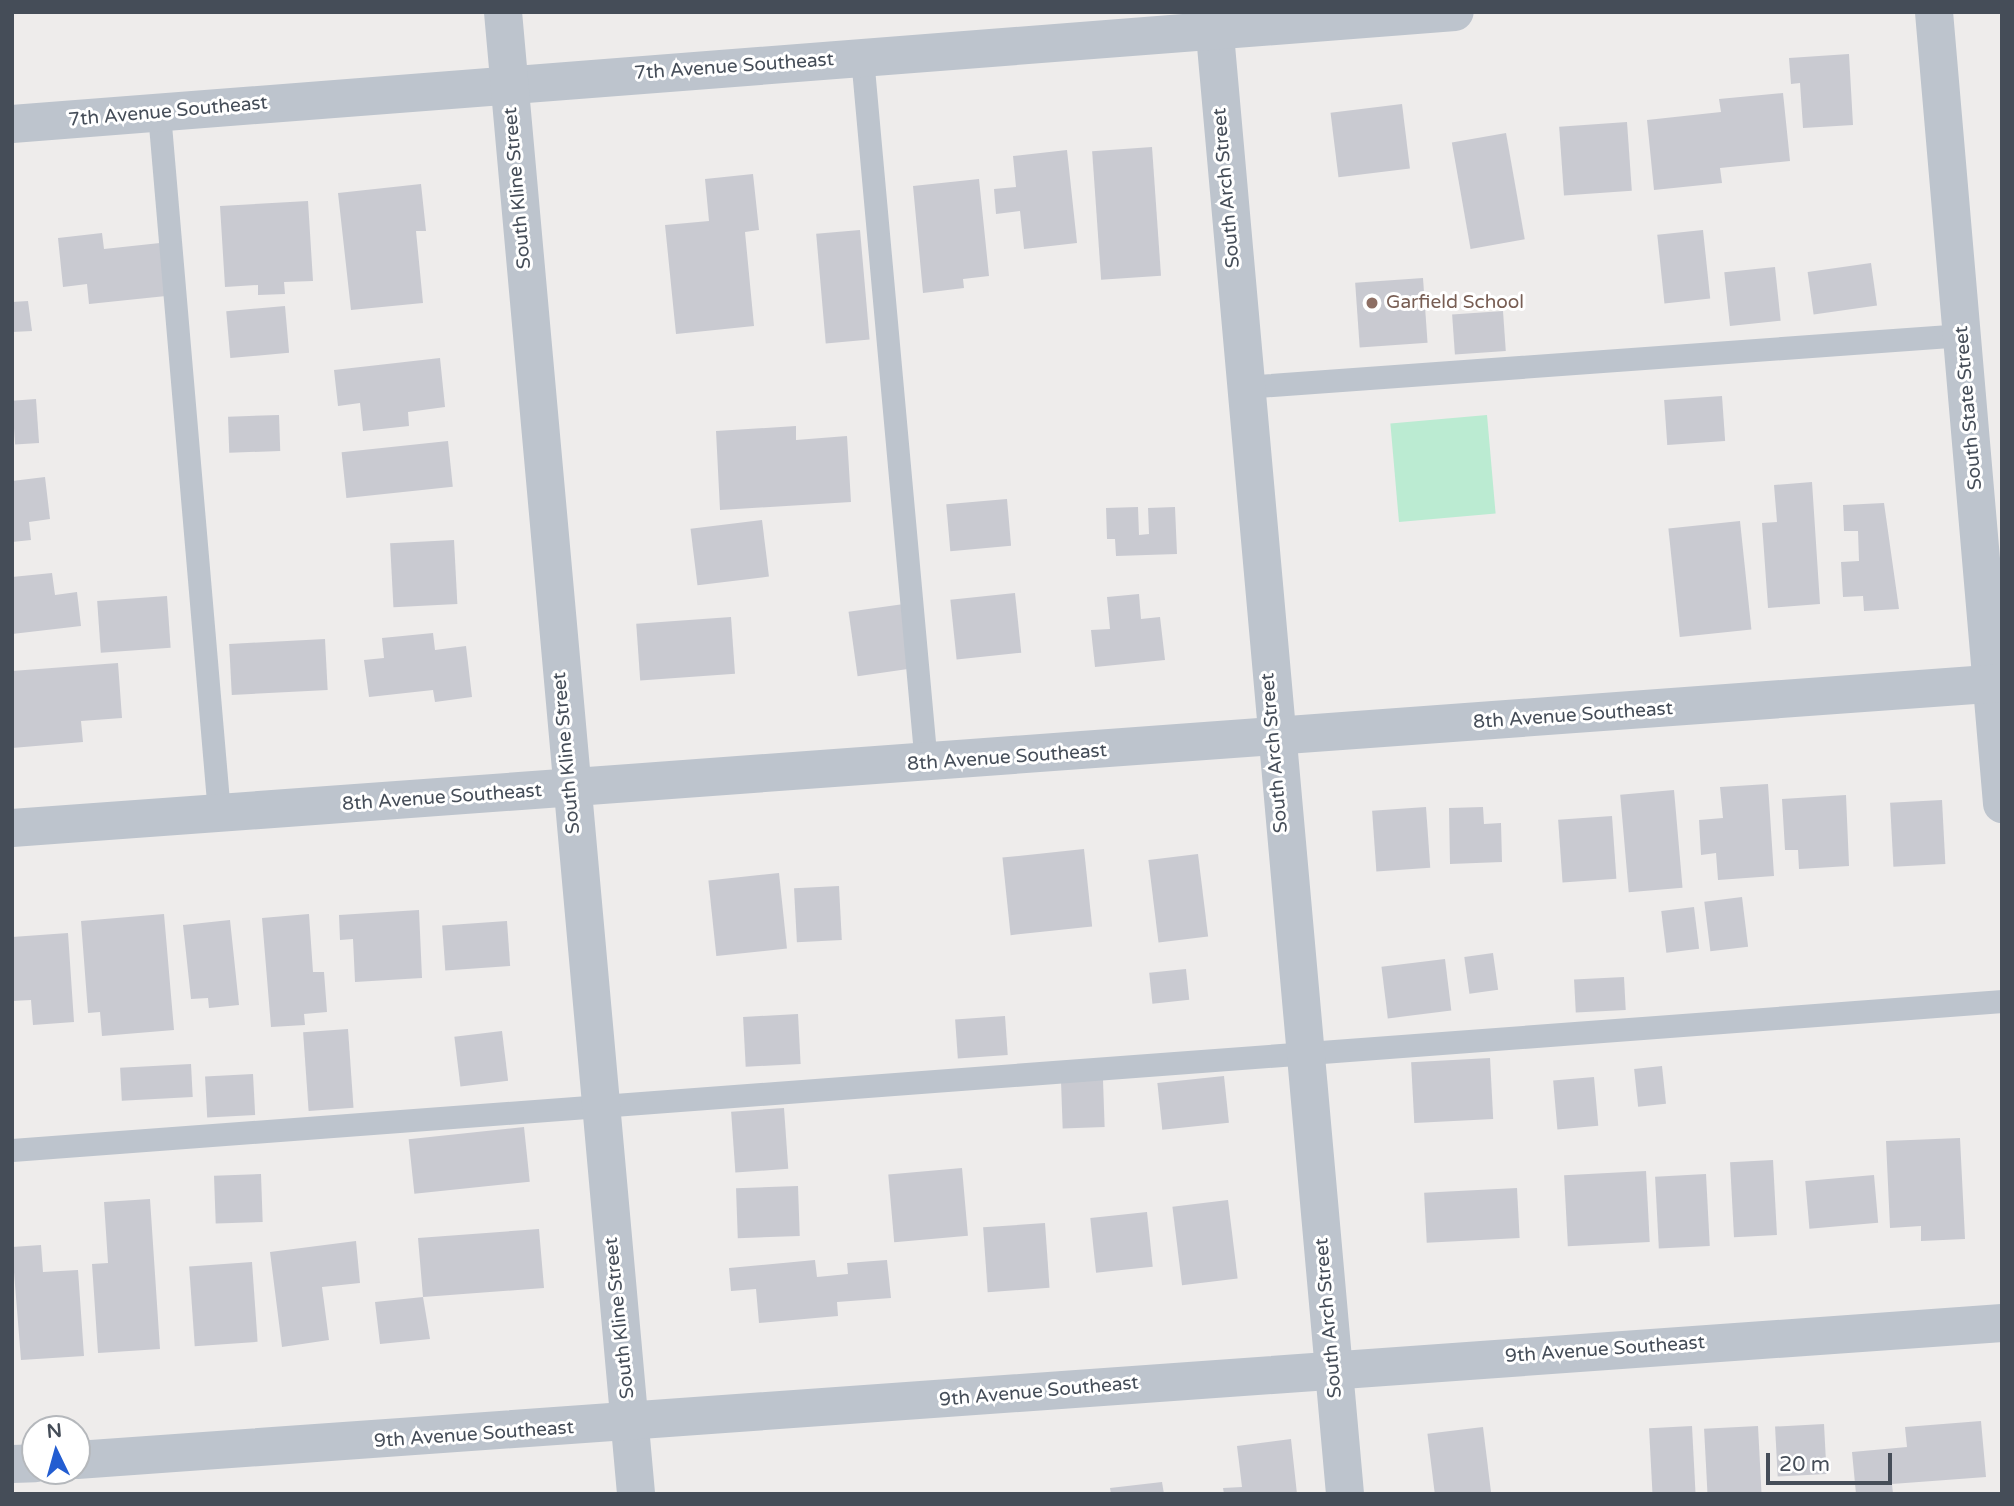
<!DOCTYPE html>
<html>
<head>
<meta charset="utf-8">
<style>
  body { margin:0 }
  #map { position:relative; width:2014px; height:1506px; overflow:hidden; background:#eeeceb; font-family:"Varela Round",sans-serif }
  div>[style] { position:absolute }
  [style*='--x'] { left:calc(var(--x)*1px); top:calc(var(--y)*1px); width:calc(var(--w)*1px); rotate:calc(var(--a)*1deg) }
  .green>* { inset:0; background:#bbebd2; transform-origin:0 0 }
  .building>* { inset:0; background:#c9cad1; transform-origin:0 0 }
  .service>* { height:23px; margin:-11.5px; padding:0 11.5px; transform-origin:11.5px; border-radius:11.5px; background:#bdc4cd }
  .minor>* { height:38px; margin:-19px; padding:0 19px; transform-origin:19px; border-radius:19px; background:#bdc4cd }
  .tertiary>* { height:38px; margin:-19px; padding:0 19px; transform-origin:19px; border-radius:19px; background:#bdc4cd }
  .dots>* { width:19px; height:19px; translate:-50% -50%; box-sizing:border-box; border:4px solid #fff; border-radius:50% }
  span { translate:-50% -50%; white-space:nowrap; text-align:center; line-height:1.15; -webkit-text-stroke:6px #fff; paint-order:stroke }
  .street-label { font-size:19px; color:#454d58 }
  .education-label { font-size:19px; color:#785e54 }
  .left { translate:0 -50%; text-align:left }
  .frame { position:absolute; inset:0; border:14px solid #454d58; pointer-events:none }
  .north { position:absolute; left:21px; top:1415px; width:70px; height:70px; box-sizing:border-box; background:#fff; border:2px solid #b5b8bc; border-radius:50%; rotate:355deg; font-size:19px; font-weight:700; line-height:28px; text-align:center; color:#454d58 }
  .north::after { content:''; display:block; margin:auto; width:24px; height:32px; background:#235dd1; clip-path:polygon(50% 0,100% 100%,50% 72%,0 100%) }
  .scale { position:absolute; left:1766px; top:1453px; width:126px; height:32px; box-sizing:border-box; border:4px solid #454d58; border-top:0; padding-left:9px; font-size:21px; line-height:24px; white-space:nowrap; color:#454d58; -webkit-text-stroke:5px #fff; paint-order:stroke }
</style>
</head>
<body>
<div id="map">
  <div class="green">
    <i style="left:1487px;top:415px;width:99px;height:97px;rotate:85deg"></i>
  </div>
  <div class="building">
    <i style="clip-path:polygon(1849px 54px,1853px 125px,1803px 128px,1800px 83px,1791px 84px,1789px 58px)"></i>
    <i style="clip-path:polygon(1783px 93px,1790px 161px,1720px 168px,1722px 183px,1654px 190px,1647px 120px,1721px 112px,1719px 99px)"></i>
    <i style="left:1402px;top:104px;width:65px;height:72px;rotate:83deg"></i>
    <i style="left:1627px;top:122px;width:69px;height:68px;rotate:86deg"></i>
    <i style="left:1506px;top:133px;width:108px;height:55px;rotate:80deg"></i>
    <i style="left:1152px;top:147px;width:129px;height:60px;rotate:86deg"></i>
    <i style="clip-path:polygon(1067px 150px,1077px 243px,1024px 249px,1020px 211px,996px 214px,994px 189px,1016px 187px,1013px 156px)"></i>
    <i style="clip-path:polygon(753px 174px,759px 230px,745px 232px,754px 326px,676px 334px,665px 225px,709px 221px,705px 179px)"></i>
    <i style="clip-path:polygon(979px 179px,989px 276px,963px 279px,964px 288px,923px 293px,913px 186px)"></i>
    <i style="clip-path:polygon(421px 184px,426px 231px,416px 231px,423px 303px,351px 310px,338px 193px)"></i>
    <i style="clip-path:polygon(308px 201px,313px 281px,284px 282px,285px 294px,258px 295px,258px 285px,225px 287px,220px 206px)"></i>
    <i style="left:860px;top:230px;width:110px;height:44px;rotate:85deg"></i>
    <i style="left:1703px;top:230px;width:69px;height:46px;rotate:84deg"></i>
    <i style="clip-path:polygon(102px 233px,104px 249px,160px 243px,166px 296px,89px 304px,87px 284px,63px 287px,58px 238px)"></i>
    <i style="left:1871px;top:263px;width:43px;height:64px;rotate:82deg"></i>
    <i style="left:1775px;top:267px;width:54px;height:51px;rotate:84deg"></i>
    <i style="left:1423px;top:278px;width:65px;height:68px;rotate:86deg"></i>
    <i style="clip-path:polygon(28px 301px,32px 331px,12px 332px,12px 302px)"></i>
    <i style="left:285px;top:306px;width:47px;height:59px;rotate:85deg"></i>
    <i style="left:1503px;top:311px;width:40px;height:51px;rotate:86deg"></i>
    <i style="clip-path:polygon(440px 358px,445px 407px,408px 412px,409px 426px,363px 431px,360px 403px,338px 406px,334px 370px)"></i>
    <i style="left:1722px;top:396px;width:45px;height:58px;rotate:86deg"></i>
    <i style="left:36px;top:399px;width:44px;height:24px;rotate:86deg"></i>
    <i style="left:279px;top:415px;width:36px;height:51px;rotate:88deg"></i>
    <i style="clip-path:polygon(796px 426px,796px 440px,847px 436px,851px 502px,720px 510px,716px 431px)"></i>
    <i style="left:448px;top:441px;width:46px;height:107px;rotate:84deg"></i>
    <i style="clip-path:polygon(45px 477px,50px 519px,29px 522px,31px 540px,12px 542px,12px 481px)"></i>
    <i style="clip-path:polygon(1812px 482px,1820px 604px,1768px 608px,1762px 523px,1777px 522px,1774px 485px)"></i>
    <i style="left:1007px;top:499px;width:47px;height:61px;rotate:85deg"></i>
    <i style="clip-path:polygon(1884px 503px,1899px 609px,1864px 611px,1863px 596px,1843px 597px,1841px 562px,1859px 561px,1858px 531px,1844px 531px,1843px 505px)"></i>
    <i style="clip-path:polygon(1138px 507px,1139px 535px,1149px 534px,1148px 508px,1175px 507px,1177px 554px,1116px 556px,1115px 539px,1107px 539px,1106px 508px)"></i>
    <i style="left:762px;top:520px;width:57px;height:72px;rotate:83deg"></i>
    <i style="left:1740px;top:521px;width:109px;height:72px;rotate:84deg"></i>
    <i style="left:454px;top:540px;width:64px;height:64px;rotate:87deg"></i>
    <i style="clip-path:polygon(52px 573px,55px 595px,77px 592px,81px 626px,12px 634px,12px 577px)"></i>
    <i style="left:1015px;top:593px;width:60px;height:65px;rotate:84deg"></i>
    <i style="clip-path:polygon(1139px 594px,1141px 619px,1160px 617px,1165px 660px,1095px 667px,1091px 630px,1110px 629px,1107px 597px)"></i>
    <i style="left:167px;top:596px;width:52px;height:70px;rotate:86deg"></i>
    <i style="left:904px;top:604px;width:65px;height:56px;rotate:82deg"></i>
    <i style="left:731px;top:617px;width:57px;height:95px;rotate:86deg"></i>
    <i style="clip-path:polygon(433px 633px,435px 650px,466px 646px,472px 697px,435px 702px,433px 690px,369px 697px,364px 660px,384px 658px,382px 638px)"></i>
    <i style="left:325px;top:639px;width:51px;height:96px;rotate:87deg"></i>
    <i style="clip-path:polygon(118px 663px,122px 718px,81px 721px,83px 742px,12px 748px,12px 671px)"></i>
    <i style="clip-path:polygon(1768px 784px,1774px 876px,1718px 880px,1716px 853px,1701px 855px,1699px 820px,1723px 818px,1720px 787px)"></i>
    <i style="left:1674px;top:790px;width:98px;height:54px;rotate:85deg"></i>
    <i style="clip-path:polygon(1846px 795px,1849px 866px,1799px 869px,1798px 850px,1785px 850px,1782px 799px)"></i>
    <i style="left:1942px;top:800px;width:64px;height:52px;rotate:87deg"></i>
    <i style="left:1426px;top:807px;width:61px;height:54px;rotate:86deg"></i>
    <i style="clip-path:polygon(1483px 807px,1484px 824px,1501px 823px,1502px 862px,1450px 864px,1449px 808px)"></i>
    <i style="left:1612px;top:816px;width:63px;height:54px;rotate:86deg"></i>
    <i style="left:1084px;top:849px;width:78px;height:82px;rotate:84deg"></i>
    <i style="left:1198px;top:854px;width:83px;height:50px;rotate:83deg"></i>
    <i style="left:779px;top:873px;width:76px;height:71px;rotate:84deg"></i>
    <i style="left:839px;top:886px;width:54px;height:45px;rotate:87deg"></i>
    <i style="left:1742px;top:897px;width:50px;height:38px;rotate:83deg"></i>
    <i style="left:1694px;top:907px;width:42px;height:33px;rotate:83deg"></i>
    <i style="clip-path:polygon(419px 910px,422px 978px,355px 982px,353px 939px,340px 940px,339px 915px)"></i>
    <i style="clip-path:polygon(164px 914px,174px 1030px,102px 1036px,100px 1012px,88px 1013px,81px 921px)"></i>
    <i style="clip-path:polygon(309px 914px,313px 972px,324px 972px,327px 1012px,304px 1014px,305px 1025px,271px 1027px,262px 918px)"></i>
    <i style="clip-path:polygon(230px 920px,239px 1005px,209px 1008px,208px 998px,191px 999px,183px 925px)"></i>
    <i style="left:507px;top:921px;width:45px;height:65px;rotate:86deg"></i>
    <i style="clip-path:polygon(68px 933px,74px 1022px,33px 1025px,31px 1000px,12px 1001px,12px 937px)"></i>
    <i style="left:1493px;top:953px;width:37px;height:29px;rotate:82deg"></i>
    <i style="left:1445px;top:959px;width:52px;height:64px;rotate:83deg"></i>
    <i style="left:1186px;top:969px;width:31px;height:37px;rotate:84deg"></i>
    <i style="left:1624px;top:977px;width:33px;height:50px;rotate:87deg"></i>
    <i style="left:798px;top:1014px;width:50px;height:55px;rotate:87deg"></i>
    <i style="left:1005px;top:1016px;width:39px;height:50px;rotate:86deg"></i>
    <i style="left:348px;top:1029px;width:79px;height:45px;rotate:86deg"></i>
    <i style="left:502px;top:1031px;width:50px;height:48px;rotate:83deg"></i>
    <i style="left:1490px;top:1058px;width:61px;height:79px;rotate:87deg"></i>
    <i style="left:191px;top:1064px;width:33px;height:71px;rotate:87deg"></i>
    <i style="left:1662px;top:1066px;width:38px;height:28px;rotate:84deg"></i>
    <i style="left:253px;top:1074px;width:41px;height:48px;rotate:87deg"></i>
    <i style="left:1224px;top:1076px;width:47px;height:67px;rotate:84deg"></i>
    <i style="left:1594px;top:1077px;width:49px;height:41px;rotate:85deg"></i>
    <i style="left:1103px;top:1080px;width:47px;height:42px;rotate:88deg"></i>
    <i style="left:784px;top:1108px;width:61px;height:53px;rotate:86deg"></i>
    <i style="left:524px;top:1127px;width:55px;height:116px;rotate:84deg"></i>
    <i style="clip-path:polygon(1960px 1138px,1965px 1239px,1921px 1241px,1921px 1226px,1890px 1228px,1886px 1141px)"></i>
    <i style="left:1773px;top:1160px;width:75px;height:43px;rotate:87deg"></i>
    <i style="left:962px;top:1168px;width:68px;height:74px;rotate:85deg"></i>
    <i style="left:1646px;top:1171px;width:71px;height:82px;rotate:87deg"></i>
    <i style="left:261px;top:1174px;width:48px;height:47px;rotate:88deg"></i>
    <i style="left:1706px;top:1174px;width:72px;height:51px;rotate:87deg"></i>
    <i style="left:1874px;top:1175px;width:48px;height:69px;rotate:85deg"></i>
    <i style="left:798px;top:1186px;width:50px;height:62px;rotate:88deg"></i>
    <i style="left:1517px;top:1188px;width:50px;height:93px;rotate:87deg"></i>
    <i style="clip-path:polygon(150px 1199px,160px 1349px,98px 1353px,92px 1264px,108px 1263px,104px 1202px)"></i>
    <i style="left:1228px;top:1200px;width:79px;height:56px;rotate:83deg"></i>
    <i style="left:1147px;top:1212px;width:55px;height:57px;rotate:84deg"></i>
    <i style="left:1045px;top:1223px;width:65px;height:62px;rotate:86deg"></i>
    <i style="clip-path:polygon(539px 1229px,544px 1288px,423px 1297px,430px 1339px,380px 1344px,375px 1302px,423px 1297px,418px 1238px)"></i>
    <i style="clip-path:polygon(356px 1241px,360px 1283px,322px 1287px,329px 1340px,282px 1347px,270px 1252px)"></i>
    <i style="clip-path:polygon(41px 1245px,43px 1272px,78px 1270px,84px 1356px,21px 1360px,12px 1247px)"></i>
    <i style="clip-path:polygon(815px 1260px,817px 1277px,848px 1274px,847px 1263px,887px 1260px,891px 1298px,837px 1302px,838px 1316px,759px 1323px,756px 1289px,731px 1291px,729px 1268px)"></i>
    <i style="left:252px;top:1262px;width:80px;height:63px;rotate:86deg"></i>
    <i style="clip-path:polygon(1981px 1421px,1986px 1477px,1892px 1484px,1893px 1494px,1856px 1494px,1852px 1452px,1907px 1447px,1905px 1427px)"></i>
    <i style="left:1824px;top:1424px;width:50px;height:49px;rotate:87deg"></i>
    <i style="left:1692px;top:1426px;width:68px;height:43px;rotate:87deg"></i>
    <i style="left:1758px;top:1426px;width:68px;height:54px;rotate:87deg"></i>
    <i style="left:1483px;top:1427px;width:67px;height:56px;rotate:83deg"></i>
    <i style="clip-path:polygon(1291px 1439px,1297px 1494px,1224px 1494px,1223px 1488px,1242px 1487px,1237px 1446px)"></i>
    <i style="clip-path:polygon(1162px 1482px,1164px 1494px,1111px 1494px,1110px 1488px)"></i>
  </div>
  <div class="service">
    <i style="--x:862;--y:57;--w:710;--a:84.83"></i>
    <i style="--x:159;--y:113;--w:703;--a:85.1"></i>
    <i style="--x:1244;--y:387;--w:721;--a:-4.14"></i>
    <i style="--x:12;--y:1150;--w:1996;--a:-4.28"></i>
  </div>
  <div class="minor">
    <i style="--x:1213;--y:12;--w:1488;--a:84.91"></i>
    <i style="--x:12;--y:124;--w:1447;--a:-4.44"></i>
  </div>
  <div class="tertiary">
    <i style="--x:503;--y:12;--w:1488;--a:84.87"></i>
    <i style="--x:1934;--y:12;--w:795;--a:85.09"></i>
    <i style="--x:12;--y:828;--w:1995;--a:-4.17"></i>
    <i style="--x:77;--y:1460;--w:1930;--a:-4.07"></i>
    <i style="--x:12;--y:1464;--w:23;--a:-2"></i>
  </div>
  <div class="dots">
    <i style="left:1372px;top:303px;background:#8d6e63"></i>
  </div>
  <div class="street-label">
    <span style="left:734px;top:67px;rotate:-4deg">7th Avenue Southeast</span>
    <span style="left:168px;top:112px;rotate:-5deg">7th Avenue Southeast</span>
    <span style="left:518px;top:188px;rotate:-95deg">South Kline Street</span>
    <span style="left:1227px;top:188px;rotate:-95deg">South Arch Street</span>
    <span style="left:1969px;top:408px;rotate:-95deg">South State Street</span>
    <span style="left:1573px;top:716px;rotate:-4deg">8th Avenue Southeast</span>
    <span style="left:567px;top:753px;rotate:-95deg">South Kline Street</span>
    <span style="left:1275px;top:753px;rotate:-95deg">South Arch Street</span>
    <span style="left:1007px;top:758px;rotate:-4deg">8th Avenue Southeast</span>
    <span style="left:442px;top:798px;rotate:-4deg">8th Avenue Southeast</span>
    <span style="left:620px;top:1318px;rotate:-96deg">South Kline Street</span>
    <span style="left:1329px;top:1318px;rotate:-95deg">South Arch Street</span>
    <span style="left:1605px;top:1350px;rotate:-4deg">9th Avenue Southeast</span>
    <span style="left:1039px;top:1392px;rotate:-5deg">9th Avenue Southeast</span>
    <span style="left:474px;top:1435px;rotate:-4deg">9th Avenue Southeast</span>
  </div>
  <div class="education-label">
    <span class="left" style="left:1386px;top:303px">Garfield School</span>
  </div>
  <div class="frame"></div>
  <div class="north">N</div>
  <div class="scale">20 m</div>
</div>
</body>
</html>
